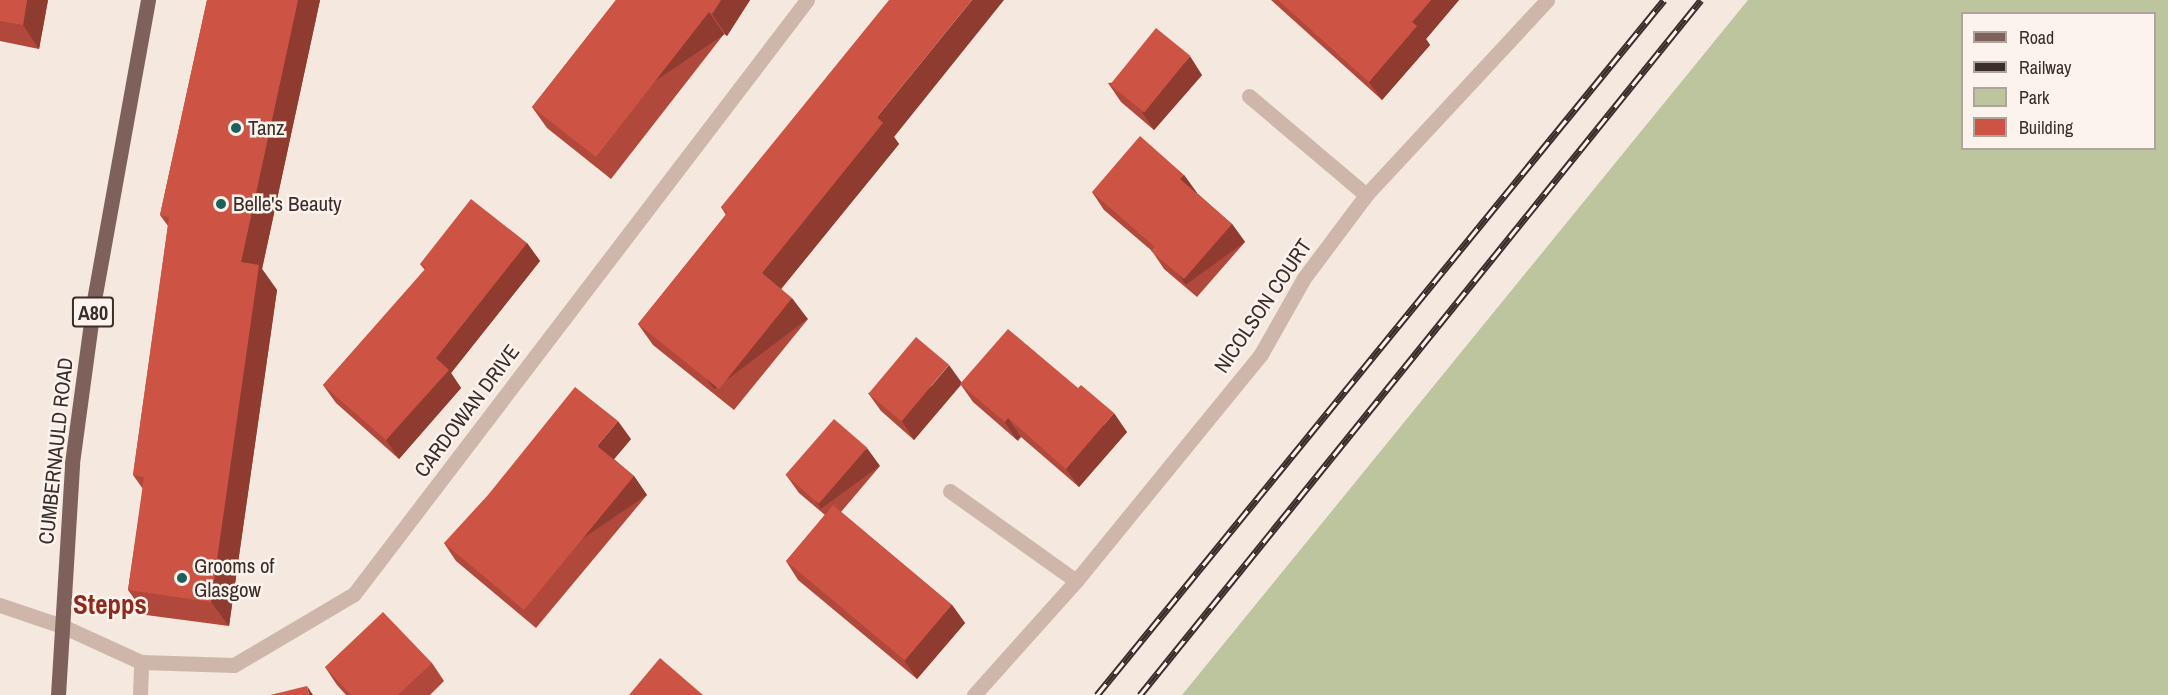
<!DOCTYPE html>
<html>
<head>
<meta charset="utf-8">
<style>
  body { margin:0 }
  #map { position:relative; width:2168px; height:695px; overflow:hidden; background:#f4e8df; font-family:"Archivo Narrow",sans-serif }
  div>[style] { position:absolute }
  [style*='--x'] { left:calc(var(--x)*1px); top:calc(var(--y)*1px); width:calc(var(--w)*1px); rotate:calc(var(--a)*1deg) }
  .green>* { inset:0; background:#bdc59e }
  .service>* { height:15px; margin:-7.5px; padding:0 7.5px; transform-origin:7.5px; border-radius:7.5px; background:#ceb6aa }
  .minor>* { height:15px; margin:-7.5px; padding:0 7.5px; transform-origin:7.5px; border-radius:7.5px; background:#ceb6aa }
  .tertiary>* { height:15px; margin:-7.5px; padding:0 7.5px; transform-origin:7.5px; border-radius:7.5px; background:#ceb6aa }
  .primary>* { height:15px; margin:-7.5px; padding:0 7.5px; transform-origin:7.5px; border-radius:7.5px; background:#7e615a }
  .rail>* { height:7px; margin-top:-3.5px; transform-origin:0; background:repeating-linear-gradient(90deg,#fbf3ec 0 14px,#3b2d2a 0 28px); box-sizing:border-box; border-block:2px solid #3b2d2a }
  .wall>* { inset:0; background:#b0483b }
  .shaded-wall>* { inset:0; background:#903b30; transform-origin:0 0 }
  .building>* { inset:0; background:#cd5445; transform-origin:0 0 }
  .dots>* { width:16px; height:16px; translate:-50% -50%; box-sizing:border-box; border:3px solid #fbf3ec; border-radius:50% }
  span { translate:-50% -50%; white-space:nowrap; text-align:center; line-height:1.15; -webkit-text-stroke:5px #fbf3ec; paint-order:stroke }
  .shield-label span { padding:2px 4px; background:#fbf3ec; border:2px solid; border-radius:4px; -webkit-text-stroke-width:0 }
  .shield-label { font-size:20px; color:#3b2d2a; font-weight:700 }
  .poi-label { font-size:21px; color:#3b2d2a }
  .left { translate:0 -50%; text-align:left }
  .street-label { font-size:21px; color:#3b2d2a }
  .district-label { font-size:27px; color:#8f2a1e; font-weight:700 }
  .legend { position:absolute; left:1961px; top:12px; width:195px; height:138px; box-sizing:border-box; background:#fbf3ec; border:2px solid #aea49e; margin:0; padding:8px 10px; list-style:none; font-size:18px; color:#3b2d2a }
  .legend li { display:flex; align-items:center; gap:12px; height:30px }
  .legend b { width:30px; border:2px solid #aea49e }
</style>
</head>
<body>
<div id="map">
  <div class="green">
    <i style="clip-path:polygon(evenodd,1748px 0,2168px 0,2168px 695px,1182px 695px,1748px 0,1962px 14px,2154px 14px,2154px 148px,1962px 148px,1962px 14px)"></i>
  </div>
  <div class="service">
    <i style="--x:1249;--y:96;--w:153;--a:40.2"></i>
    <i style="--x:950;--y:491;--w:155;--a:35.5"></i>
    <i style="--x:140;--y:695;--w:33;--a:-88"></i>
  </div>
  <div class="minor">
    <i style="--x:62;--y:626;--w:87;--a:24.5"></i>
    <i style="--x:141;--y:662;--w:93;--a:1.8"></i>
    <i style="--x:234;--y:665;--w:139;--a:-30.6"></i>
    <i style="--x:354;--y:594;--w:747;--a:-52.67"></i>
    <i style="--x:974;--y:695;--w:153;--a:-48.2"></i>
    <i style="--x:1076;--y:581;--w:293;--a:-50.8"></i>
    <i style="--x:1261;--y:354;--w:87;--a:-60.5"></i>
    <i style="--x:1304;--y:278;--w:104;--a:-53.2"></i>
    <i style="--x:1366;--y:195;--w:266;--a:-47.1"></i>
  </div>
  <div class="tertiary">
    <i style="--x:0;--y:605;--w:65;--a:18.7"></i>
  </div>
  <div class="primary">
    <i style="--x:58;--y:695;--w:232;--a:-86.5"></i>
    <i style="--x:72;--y:463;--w:164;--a:-82.3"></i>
    <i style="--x:94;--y:300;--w:305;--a:-79.8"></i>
  </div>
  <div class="rail">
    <i style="--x:1097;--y:695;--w:897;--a:-50.79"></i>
    <i style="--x:1140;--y:695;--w:893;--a:-51.09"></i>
  </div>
  <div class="wall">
    <i style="clip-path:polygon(0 0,48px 0,39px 49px,0 41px)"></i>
    <i style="clip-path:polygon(207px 0,320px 0,262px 269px,277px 290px,229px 626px,146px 615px,128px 590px,143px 489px,133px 475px,168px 226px,160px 215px)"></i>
    <i style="clip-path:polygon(616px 0,750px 0,727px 36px,724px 34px,611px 179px,547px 128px,532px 107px)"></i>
    <i style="clip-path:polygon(1271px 0,1459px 0,1426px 39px,1430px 45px,1382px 100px)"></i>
    <i style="clip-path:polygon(1202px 75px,1154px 130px,1121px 102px,1108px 83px)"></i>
    <i style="clip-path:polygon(894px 137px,899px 144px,781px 289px,808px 319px,734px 410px,653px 345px,638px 324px,726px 215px,721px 207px)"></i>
    <i style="clip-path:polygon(1184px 175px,1197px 193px,1232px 224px,1245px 242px,1197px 297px,1164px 269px,1152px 251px,1104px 210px,1092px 192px)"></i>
    <i style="clip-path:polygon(527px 243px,540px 261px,451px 373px,461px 388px,399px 459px,336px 403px,323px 385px,425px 270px,420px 264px)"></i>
    <i style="clip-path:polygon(961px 383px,1127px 432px,1079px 487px,1021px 437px,1018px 441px,973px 402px,961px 385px,914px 440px,881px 411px,868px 393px)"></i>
    <i style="clip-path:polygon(631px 439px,614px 459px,634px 476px,647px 495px,536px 628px,456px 561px,444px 543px)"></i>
    <i style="clip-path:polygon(880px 466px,841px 512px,952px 605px,965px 623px,917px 679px,798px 580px,786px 561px,825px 515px,799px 493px,786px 475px)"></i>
    <i style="clip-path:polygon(432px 663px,444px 681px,430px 695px,346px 695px,337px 685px,325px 667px)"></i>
  </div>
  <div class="shaded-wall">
    <i style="clip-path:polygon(27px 0,48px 0,39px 49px,23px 25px)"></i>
    <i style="clip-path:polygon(298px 0,320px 0,262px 269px,277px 290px,229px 626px,211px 602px,241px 262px)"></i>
    <i style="clip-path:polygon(721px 0,750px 0,727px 36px,712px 14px)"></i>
    <i style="clip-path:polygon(972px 0,1004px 0,894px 137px,899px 144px,777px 294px,762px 273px,877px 117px)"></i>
    <i style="clip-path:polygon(1431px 0,1459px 0,1426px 39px,1430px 45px,1382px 100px,1369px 82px,1412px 22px)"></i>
    <i style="left:709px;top:12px;width:27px;height:184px;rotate:56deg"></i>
    <i style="clip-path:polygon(1190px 56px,1202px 75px,1154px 130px,1142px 112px)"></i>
    <i style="left:1184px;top:175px;width:22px;height:6px;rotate:54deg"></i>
    <i style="left:1232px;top:224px;width:22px;height:73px;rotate:54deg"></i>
    <i style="clip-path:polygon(527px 243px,540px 261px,451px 373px,461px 388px,399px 459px,386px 440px,436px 358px)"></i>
    <i style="left:792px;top:298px;width:26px;height:117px;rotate:53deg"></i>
    <i style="clip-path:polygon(949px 365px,962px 383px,914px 440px,902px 421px)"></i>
    <i style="clip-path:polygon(1114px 413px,1127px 432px,1079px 487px,1066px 469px)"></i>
    <i style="left:1008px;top:418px;width:23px;height:5px;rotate:56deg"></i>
    <i style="clip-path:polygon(618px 421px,631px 439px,610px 464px,597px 446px)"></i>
    <i style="left:867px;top:448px;width:22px;height:73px;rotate:54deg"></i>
    <i style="left:634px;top:476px;width:23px;height:173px;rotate:56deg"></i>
    <i style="clip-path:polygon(952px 605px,965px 623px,917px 679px,904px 660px)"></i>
    <i style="clip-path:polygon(307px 686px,313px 695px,309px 695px)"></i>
  </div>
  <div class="building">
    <i style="clip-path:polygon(0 0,27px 0,23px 25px,0 21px)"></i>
    <i style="clip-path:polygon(207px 0,298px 0,241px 262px,259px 265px,211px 602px,128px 590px,144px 477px,133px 475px,169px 217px,160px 215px)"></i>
    <i style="clip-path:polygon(616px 0,721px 0,712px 14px,709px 12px,596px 157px,532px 107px)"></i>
    <i style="clip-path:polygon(889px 0,972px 0,877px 117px,883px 123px,762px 273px,792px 298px,719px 389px,638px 324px,727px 213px,721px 207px)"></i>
    <i style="clip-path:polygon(1278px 0,1431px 0,1412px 22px,1417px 26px,1369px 82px)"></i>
    <i style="left:1156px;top:28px;width:44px;height:73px;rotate:39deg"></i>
    <i style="clip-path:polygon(1140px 136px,1184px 175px,1180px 179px,1232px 224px,1184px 279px,1151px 251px,1155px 247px,1092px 192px)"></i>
    <i style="clip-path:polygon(471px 199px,527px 243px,436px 358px,449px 370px,386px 440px,323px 385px,426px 268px,420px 264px)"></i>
    <i style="clip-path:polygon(1008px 329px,1078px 388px,1081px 385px,1114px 413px,1066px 469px,1008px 418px,1005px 422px,960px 384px)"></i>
    <i style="left:916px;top:337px;width:43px;height:74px;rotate:40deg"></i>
    <i style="clip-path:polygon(575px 387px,618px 421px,597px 446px,634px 476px,524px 610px,444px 543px,488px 495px)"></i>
    <i style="left:834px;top:419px;width:44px;height:74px;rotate:41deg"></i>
    <i style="left:833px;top:505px;width:155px;height:73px;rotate:40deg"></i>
    <i style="clip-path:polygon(383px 612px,432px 663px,398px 695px,351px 695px,325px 667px)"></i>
    <i style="clip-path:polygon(660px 658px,703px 695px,629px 695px)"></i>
    <i style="clip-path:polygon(307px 686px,309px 695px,270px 695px)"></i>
  </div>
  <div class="dots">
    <i style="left:236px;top:128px;background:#1c5f5b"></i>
    <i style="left:221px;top:204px;background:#1c5f5b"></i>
    <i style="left:182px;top:578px;background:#1c5f5b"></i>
  </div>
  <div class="shield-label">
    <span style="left:93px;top:312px">A80</span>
  </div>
  <div class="poi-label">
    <span class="left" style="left:248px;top:128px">Tanz</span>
    <span class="left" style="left:233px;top:204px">Belle's Beauty</span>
    <span class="left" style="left:194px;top:578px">Grooms of<br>Glasgow</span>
  </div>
  <div class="street-label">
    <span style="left:1263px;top:306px;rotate:-56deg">NICOLSON COURT</span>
    <span style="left:467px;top:411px;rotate:-53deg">CARDOWAN DRIVE</span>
    <span style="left:56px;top:451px;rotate:-84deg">CUMBERNAULD ROAD</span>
  </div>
  <div class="district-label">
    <span style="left:110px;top:605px">Stepps</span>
  </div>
  <ul class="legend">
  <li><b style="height:8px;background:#7e615a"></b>Road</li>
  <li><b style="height:8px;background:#3b2d2a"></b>Railway</li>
  <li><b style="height:16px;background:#bdc59e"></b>Park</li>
  <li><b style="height:16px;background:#cd5445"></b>Building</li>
  </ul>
</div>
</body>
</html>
